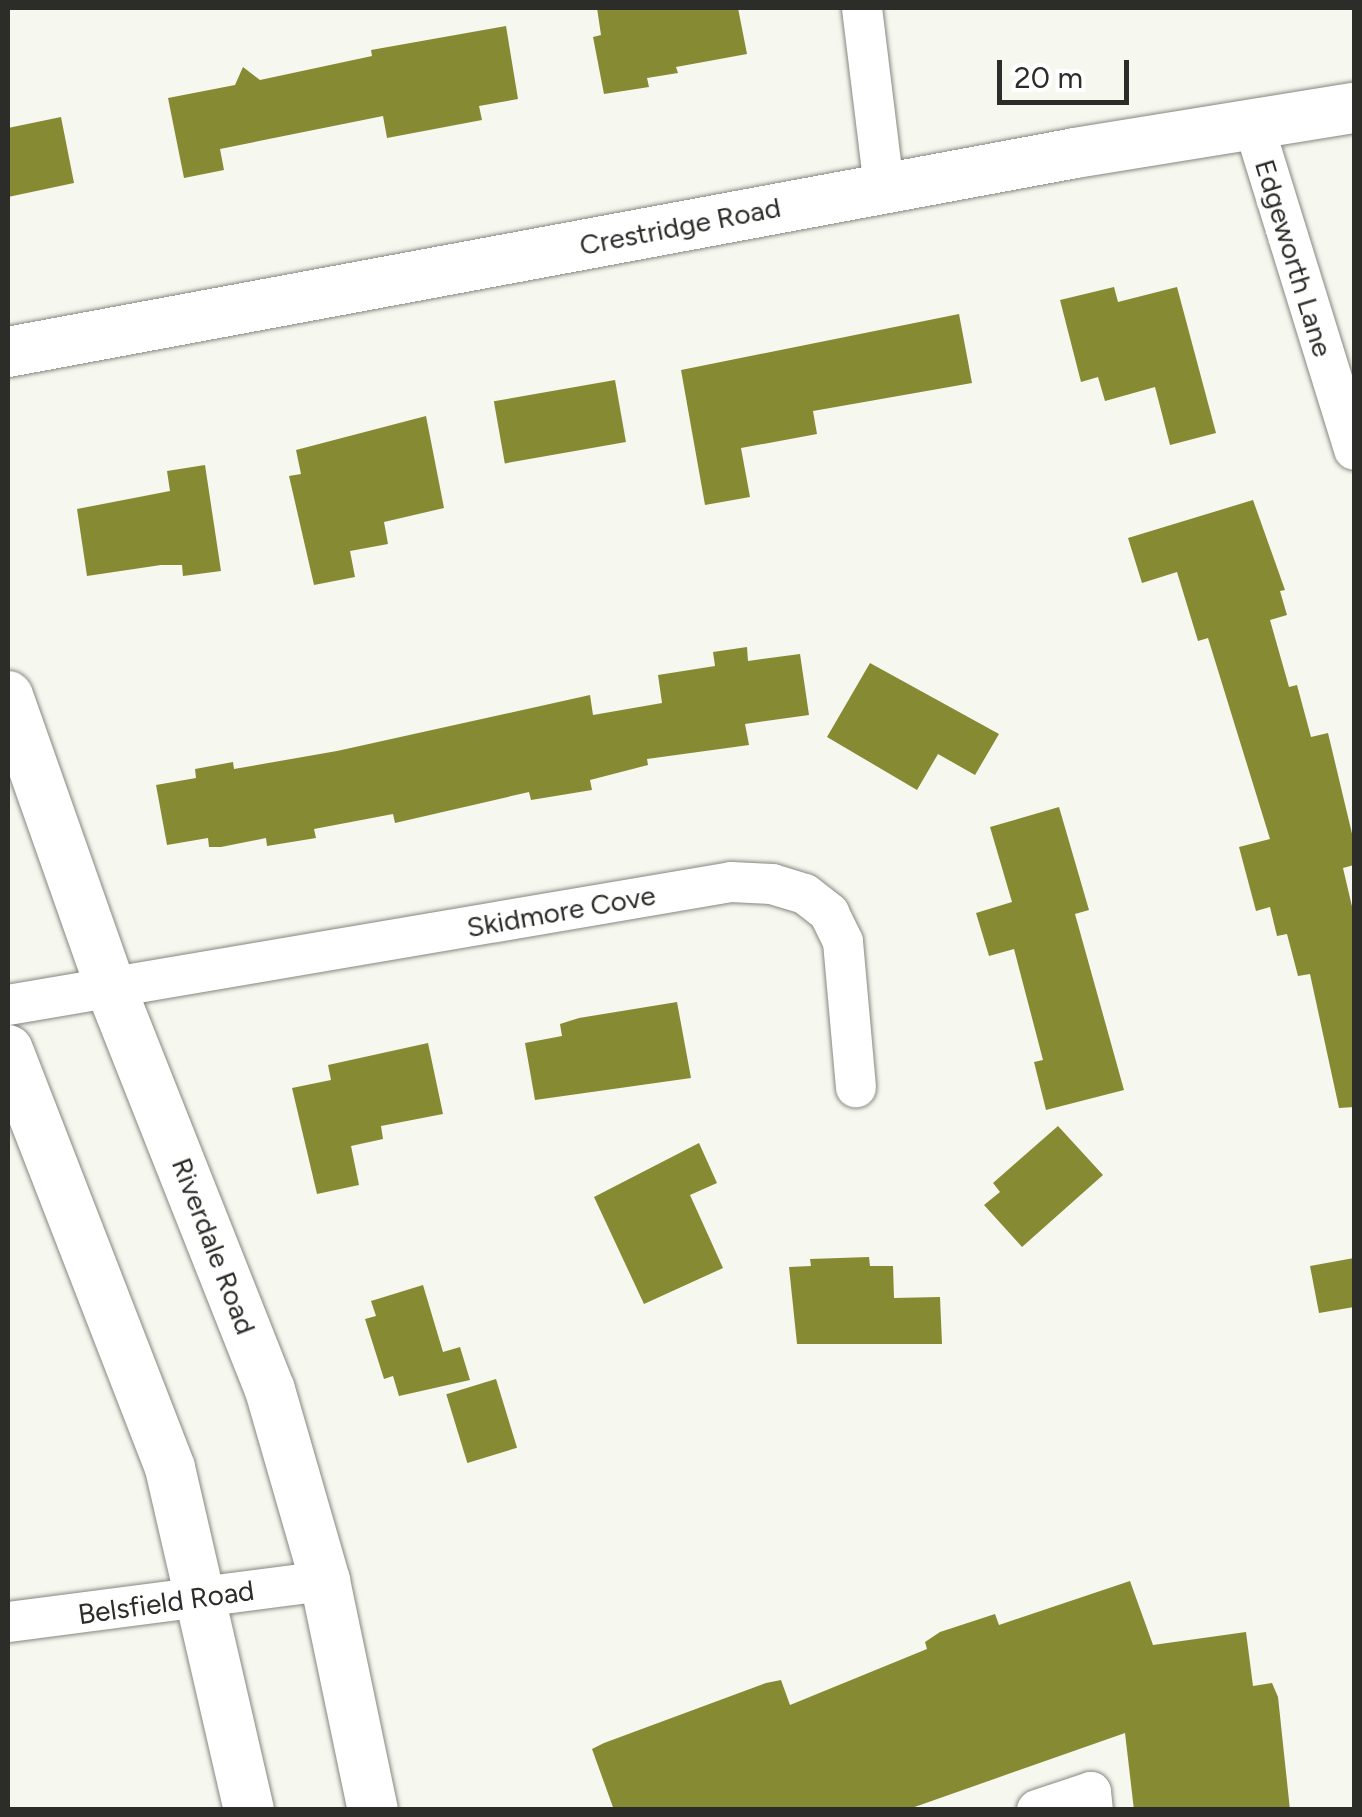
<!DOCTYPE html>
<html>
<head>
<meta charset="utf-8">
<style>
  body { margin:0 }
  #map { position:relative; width:1362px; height:1817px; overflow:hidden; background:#f6f7ef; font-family:Figtree,sans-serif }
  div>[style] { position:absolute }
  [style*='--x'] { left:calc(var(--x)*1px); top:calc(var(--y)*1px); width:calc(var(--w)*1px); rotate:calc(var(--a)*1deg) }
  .building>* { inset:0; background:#868a33; transform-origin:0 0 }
  .roads { filter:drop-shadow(0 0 2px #878780) drop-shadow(0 0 2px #878780) }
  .minor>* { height:40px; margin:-20px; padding:0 20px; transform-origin:20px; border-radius:20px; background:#fff }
  .tertiary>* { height:50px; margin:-25px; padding:0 25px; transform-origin:25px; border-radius:25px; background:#fff }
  span { translate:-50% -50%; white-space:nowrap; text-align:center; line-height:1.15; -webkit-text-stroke:9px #fff; paint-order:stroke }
  .street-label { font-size:28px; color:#2c2c29 }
  .frame { position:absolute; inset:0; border:10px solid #2c2c29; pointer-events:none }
  .scale { position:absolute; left:997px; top:60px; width:132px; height:45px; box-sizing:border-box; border:5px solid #2c2c29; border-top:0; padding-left:12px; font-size:30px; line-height:35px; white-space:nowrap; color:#2c2c29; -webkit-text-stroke:8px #fff; paint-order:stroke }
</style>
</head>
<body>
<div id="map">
  <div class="building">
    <i style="clip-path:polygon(597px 8px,738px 8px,747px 54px,676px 67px,678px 73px,647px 78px,649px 87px,604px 94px,593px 37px,601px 35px)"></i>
    <i style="clip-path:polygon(506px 26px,518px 99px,479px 106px,482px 120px,387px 138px,383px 116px,220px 149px,224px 170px,184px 178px,168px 98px,235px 85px,243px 67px,260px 80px,372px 56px,371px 50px)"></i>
    <i style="clip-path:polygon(61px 117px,74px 183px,8px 197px,8px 128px)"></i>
    <i style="clip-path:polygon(1114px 287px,1118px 302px,1177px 287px,1216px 433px,1170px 445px,1155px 387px,1105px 401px,1098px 377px,1081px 382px,1060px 300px)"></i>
    <i style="clip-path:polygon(959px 314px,972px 383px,813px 411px,817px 434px,741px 448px,750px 497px,705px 505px,681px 370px)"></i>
    <i style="left:615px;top:380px;width:63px;height:123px;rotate:80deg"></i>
    <i style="clip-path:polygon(426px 416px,444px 508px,384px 522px,388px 544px,350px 551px,355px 577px,314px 585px,289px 476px,301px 474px,296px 450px)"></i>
    <i style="clip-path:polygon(205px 465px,221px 571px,183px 576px,182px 565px,161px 565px,87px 576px,77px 509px,170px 491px,167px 471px)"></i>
    <i style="clip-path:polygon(1253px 500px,1285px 590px,1280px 591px,1287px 615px,1270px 620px,1289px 687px,1297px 685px,1311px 737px,1328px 733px,1354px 842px,1354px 865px,1343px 868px,1354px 915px,1354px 1107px,1339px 1108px,1310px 974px,1298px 976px,1287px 934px,1277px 936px,1270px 907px,1256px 911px,1239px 847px,1270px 839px,1208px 638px,1198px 641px,1177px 572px,1142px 583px,1128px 538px)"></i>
    <i style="clip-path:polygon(747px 647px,748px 661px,800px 654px,809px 715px,745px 724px,749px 745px,647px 759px,648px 765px,590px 780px,592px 790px,531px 800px,529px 792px,395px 823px,393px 814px,314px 829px,316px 838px,267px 846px,266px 838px,221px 847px,209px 847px,208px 838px,167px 845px,156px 785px,196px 778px,195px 769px,233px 762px,234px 769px,337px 751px,590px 695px,593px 715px,662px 703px,658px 675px,715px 666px,713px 652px)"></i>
    <i style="clip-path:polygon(870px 663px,999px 734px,975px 775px,938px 754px,917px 790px,827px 737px)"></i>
    <i style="clip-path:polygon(1059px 807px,1089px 910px,1075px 914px,1124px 1090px,1046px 1110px,1034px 1062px,1043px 1060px,1014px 949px,989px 956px,976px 913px,1012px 902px,990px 827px)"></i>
    <i style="clip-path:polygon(677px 1002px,691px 1078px,535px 1100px,525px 1043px,562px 1036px,560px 1024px,579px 1018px)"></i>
    <i style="clip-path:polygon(428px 1043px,443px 1114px,381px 1126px,383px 1139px,351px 1146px,359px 1185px,317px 1194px,292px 1088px,331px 1080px,328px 1065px)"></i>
    <i style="clip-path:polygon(1058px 1126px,1103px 1175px,1022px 1247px,984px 1205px,1000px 1192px,993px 1183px)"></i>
    <i style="clip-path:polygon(699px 1143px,717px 1183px,690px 1195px,723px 1268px,644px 1304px,594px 1197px)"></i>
    <i style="clip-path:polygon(869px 1257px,870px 1266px,893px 1266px,894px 1298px,940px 1297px,942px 1344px,797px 1344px,789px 1267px,811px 1266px,810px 1259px)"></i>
    <i style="clip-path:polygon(1354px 1258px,1354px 1307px,1319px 1313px,1310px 1266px)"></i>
    <i style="clip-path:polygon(423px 1285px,443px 1352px,460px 1347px,470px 1380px,399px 1396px,393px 1376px,384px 1379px,365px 1319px,376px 1316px,371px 1301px)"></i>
    <i style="left:496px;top:1379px;width:72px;height:52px;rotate:73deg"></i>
    <i style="clip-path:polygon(1130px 1581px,1153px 1645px,1246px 1632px,1253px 1686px,1272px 1683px,1278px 1697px,1290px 1810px,1134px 1810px,1125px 1733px,906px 1810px,614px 1810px,592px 1749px,604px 1743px,766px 1683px,781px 1680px,790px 1705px,927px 1649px,925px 1642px,940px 1632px,995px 1614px,999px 1625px)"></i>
  </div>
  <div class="roads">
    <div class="minor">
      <i style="--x:862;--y:8;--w:181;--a:83"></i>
      <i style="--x:1253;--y:123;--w:342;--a:72.8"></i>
      <i style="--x:8;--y:1005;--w:733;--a:-9.65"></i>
      <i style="--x:731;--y:882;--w:41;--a:2.8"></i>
      <i style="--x:772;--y:884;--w:34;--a:17"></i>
      <i style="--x:805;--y:894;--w:31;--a:38"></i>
      <i style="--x:829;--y:913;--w:32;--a:64"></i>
      <i style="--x:843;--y:942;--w:146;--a:84.9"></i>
      <i style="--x:8;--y:1622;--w:320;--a:-7.4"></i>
      <i style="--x:1037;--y:1810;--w:57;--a:-18.4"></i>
      <i style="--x:1091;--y:1792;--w:18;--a:84"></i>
    </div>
    <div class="tertiary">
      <i style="--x:8;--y:352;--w:1085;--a:-10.56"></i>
      <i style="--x:1075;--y:153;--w:283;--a:-9.2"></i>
      <i style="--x:8;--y:696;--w:313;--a:70.6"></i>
      <i style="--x:112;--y:991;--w:429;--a:68.4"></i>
      <i style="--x:270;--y:1390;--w:199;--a:73.9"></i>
      <i style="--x:325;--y:1581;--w:234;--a:78.2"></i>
      <i style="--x:8;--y:1050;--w:448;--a:68.8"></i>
      <i style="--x:170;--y:1468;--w:351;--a:77"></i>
    </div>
  </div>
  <div class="street-label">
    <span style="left:680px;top:226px;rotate:-11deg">Crestridge Road</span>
    <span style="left:1294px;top:258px;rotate:73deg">Edgeworth Lane</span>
    <span style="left:561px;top:911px;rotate:-10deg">Skidmore Cove</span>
    <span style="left:214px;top:1246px;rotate:69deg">Riverdale Road</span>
    <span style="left:166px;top:1602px;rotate:-8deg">Belsfield Road</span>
  </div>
  <div class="frame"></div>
  <div class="scale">20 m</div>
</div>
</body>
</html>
